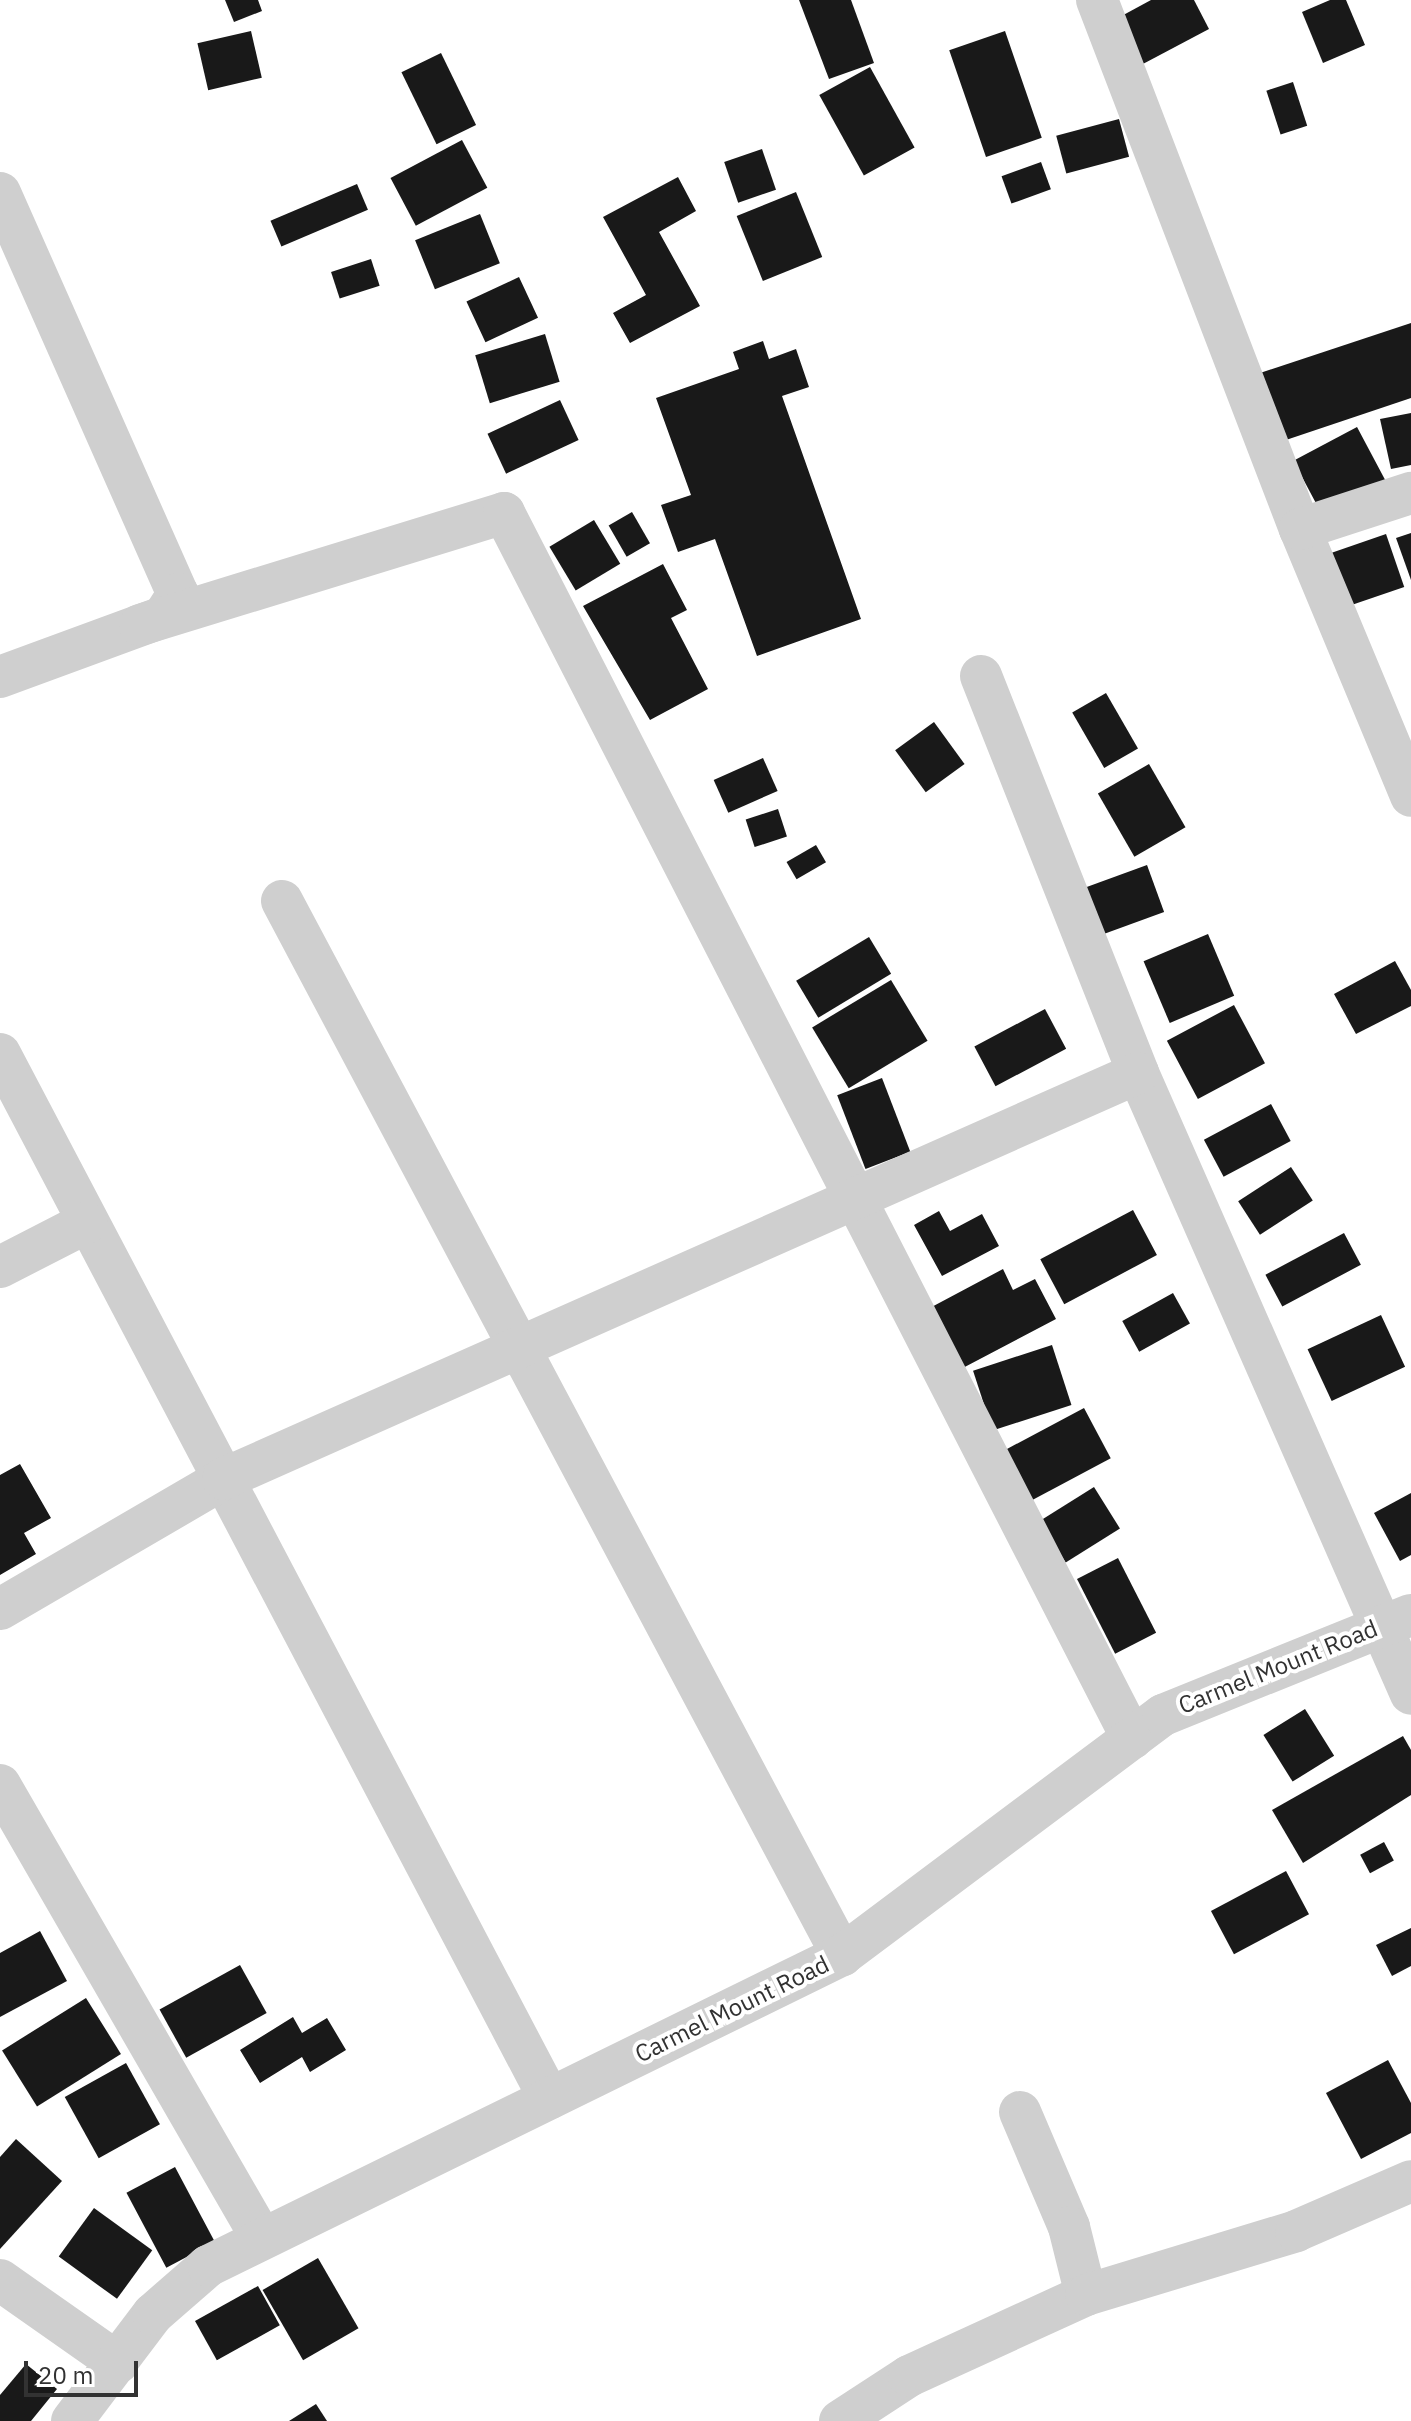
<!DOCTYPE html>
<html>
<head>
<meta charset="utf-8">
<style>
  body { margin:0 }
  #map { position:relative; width:1411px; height:2421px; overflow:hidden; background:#fff; font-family:"IBM Plex Sans",sans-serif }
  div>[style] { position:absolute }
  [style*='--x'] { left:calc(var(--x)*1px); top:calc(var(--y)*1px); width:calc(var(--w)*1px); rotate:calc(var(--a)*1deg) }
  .building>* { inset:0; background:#191919; transform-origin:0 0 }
  .street>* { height:42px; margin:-21px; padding:0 21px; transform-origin:21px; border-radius:21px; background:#cfcfcf }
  span { translate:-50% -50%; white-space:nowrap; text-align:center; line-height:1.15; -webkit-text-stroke:8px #fff; paint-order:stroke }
  .street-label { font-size:24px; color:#323232 }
  .scale { position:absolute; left:24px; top:2361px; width:114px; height:36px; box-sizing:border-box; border:4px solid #323232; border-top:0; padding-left:10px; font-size:24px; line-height:28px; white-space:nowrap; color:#323232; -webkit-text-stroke:6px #fff; paint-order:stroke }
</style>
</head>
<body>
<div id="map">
  <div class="building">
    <i style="clip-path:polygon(225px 0,258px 0,262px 11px,234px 22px)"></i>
    <i style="clip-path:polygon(799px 0,851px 0,874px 63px,829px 79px)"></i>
    <i style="clip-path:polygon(1151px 0,1194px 0,1209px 29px,1141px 65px,1116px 19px)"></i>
    <i style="clip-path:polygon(1330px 0,1346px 0,1365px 45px,1323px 63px,1302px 12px)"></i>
    <i style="left:251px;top:31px;width:48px;height:55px;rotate:77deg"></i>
    <i style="left:1005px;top:31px;width:113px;height:59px;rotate:71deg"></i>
    <i style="left:441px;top:53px;width:80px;height:44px;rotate:64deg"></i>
    <i style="left:870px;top:67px;width:92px;height:58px;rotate:61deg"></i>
    <i style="left:1293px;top:82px;width:46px;height:28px;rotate:72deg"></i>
    <i style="left:1119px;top:119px;width:39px;height:65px;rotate:75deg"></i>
    <i style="left:462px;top:140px;width:54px;height:81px;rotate:62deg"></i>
    <i style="left:762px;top:149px;width:43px;height:40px;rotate:71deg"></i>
    <i style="left:1041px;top:162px;width:29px;height:42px;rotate:70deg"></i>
    <i style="clip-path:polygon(678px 177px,696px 211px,659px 232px,700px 306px,630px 343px,613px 313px,646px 295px,603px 217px)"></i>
    <i style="left:357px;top:184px;width:28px;height:94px;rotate:67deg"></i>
    <i style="left:796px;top:192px;width:70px;height:64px;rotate:68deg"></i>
    <i style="left:480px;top:214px;width:53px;height:70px;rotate:68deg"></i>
    <i style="left:371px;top:259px;width:28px;height:42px;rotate:72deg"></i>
    <i style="left:519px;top:277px;width:45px;height:58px;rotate:65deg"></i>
    <i style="clip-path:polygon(1411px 323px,1411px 398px,1277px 443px,1254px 375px)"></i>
    <i style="left:545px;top:334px;width:50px;height:73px;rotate:73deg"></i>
    <i style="clip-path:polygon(763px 341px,769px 359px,796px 349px,809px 387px,782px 396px,861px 619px,757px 656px,715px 539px,678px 552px,661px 505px,691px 495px,656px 398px,739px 369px,733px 352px)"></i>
    <i style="left:560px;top:400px;width:44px;height:80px;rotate:65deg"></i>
    <i style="clip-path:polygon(1411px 413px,1411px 465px,1391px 469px,1380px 419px)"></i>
    <i style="left:1357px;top:427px;width:62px;height:72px;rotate:62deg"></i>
    <i style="left:632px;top:512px;width:36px;height:27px;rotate:60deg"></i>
    <i style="left:594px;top:520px;width:51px;height:52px;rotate:59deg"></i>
    <i style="clip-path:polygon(1411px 533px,1411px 580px,1396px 538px)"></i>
    <i style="left:1386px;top:534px;width:56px;height:65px;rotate:71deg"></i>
    <i style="clip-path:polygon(663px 564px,687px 610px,671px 618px,708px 689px,650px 720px,583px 606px)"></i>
    <i style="left:1106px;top:693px;width:64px;height:39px;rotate:60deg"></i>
    <i style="left:934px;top:722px;width:52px;height:48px;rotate:54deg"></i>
    <i style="left:763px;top:758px;width:36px;height:54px;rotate:66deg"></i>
    <i style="left:1149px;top:764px;width:73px;height:59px;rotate:60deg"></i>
    <i style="left:778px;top:809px;width:29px;height:34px;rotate:72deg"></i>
    <i style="left:816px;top:845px;width:20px;height:34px;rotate:60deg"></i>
    <i style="left:1147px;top:865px;width:50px;height:70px;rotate:70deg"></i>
    <i style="left:1208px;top:934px;width:67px;height:70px;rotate:67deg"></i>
    <i style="left:869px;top:937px;width:43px;height:85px;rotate:59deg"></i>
    <i style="clip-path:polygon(1395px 961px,1411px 990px,1411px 1006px,1356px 1034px,1334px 994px)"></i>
    <i style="left:891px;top:980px;width:71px;height:92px;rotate:59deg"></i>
    <i style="left:1234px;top:1005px;width:66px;height:76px;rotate:62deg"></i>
    <i style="left:1045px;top:1009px;width:45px;height:80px;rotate:62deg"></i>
    <i style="left:882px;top:1078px;width:79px;height:48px;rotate:69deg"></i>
    <i style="left:1271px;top:1104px;width:42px;height:76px;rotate:62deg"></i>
    <i style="left:1291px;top:1167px;width:40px;height:63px;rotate:57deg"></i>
    <i style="left:1133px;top:1210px;width:51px;height:105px;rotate:62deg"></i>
    <i style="clip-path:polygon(939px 1211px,950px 1231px,982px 1214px,999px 1246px,942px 1276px,914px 1225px)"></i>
    <i style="left:1344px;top:1233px;width:36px;height:89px;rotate:62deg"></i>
    <i style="clip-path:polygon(1003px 1269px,1013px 1290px,1035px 1279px,1056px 1319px,959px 1370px,926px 1310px)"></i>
    <i style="left:1173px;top:1293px;width:35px;height:58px;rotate:61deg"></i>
    <i style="left:1381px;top:1315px;width:57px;height:81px;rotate:65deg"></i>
    <i style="left:1052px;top:1345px;width:63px;height:83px;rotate:72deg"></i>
    <i style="left:1084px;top:1408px;width:57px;height:93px;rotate:62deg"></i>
    <i style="clip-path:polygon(20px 1464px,51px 1518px,24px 1533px,36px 1554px,0 1575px,0 1475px)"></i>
    <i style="left:1094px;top:1487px;width:49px;height:64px;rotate:58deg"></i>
    <i style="clip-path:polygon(1411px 1493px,1411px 1555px,1400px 1561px,1374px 1513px)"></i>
    <i style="left:1118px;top:1558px;width:84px;height:46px;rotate:63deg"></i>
    <i style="left:1305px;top:1709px;width:55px;height:49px;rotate:58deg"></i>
    <i style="clip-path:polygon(1403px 1736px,1411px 1750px,1411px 1795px,1303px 1863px,1272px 1810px)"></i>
    <i style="left:1384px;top:1842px;width:21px;height:27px;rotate:62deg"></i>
    <i style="left:1286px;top:1871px;width:49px;height:85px;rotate:62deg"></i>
    <i style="clip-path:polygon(1411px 1928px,1411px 1966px,1392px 1976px,1376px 1945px)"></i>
    <i style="clip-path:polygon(40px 1931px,67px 1981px,0 2017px,0 1953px)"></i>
    <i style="left:240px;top:1965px;width:55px;height:92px;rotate:61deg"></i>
    <i style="left:86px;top:1998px;width:66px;height:99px;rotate:58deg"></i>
    <i style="clip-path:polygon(293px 2017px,302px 2033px,327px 2018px,346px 2050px,310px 2072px,302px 2057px,260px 2083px,240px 2050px)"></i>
    <i style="clip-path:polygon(1388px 2060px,1411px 2103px,1411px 2133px,1361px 2159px,1326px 2093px)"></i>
    <i style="left:126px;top:2063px;width:70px;height:70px;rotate:61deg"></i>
    <i style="clip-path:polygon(16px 2139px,62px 2181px,0 2249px,0 2157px)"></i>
    <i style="left:175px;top:2167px;width:85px;height:55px;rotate:62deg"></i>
    <i style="left:94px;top:2208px;width:72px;height:60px;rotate:36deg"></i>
    <i style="left:318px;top:2258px;width:81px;height:64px;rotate:60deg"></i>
    <i style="left:258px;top:2286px;width:45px;height:72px;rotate:61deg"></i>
    <i style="clip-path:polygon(26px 2364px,57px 2389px,31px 2421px,0 2421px,0 2395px)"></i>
    <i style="clip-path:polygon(316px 2404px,327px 2421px,289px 2421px)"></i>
  </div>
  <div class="street">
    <i style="--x:1097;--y:0;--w:567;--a:69.01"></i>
    <i style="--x:1300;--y:529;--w:289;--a:67.4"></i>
    <i style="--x:0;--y:193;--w:439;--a:66.1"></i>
    <i style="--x:178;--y:594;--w:27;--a:123"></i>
    <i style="--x:163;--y:617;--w:174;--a:159.8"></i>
    <i style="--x:1300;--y:529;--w:117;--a:-18"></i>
    <i style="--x:140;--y:625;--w:381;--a:-17.1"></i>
    <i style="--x:504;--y:513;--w:1377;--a:62.86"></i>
    <i style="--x:981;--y:676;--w:427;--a:68.4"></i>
    <i style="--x:1138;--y:1073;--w:678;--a:66.27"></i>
    <i style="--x:282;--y:901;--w:1194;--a:62.02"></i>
    <i style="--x:0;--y:1054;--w:1180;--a:62.26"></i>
    <i style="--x:0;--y:1267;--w:97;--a:-27.1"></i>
    <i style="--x:0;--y:1609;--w:258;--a:-30.2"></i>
    <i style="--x:223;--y:1479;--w:1001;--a:-23.93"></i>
    <i style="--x:0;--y:1785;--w:524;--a:60.01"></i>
    <i style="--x:1020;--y:2112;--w:125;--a:66.9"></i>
    <i style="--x:1069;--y:2227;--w:70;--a:76"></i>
    <i style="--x:0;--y:2280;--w:144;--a:35.1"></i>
    <i style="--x:72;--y:2421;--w:134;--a:-52.9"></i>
    <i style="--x:153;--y:2314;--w:73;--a:-41.1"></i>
    <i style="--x:208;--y:2266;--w:706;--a:-26.13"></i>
    <i style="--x:842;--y:1955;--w:401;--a:-36.8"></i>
    <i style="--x:1163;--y:1715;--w:267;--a:-22"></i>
    <i style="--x:840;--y:2421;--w:82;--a:-33.1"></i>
    <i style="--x:909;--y:2376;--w:195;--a:-24.6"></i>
    <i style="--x:1086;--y:2295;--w:220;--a:-16.9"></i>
    <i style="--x:1296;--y:2231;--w:125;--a:-23.5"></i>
  </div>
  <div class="street-label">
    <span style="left:1278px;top:1667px;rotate:-22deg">Carmel Mount Road</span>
    <span style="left:732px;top:2009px;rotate:-26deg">Carmel Mount Road</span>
  </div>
  <div class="scale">20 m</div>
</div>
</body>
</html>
